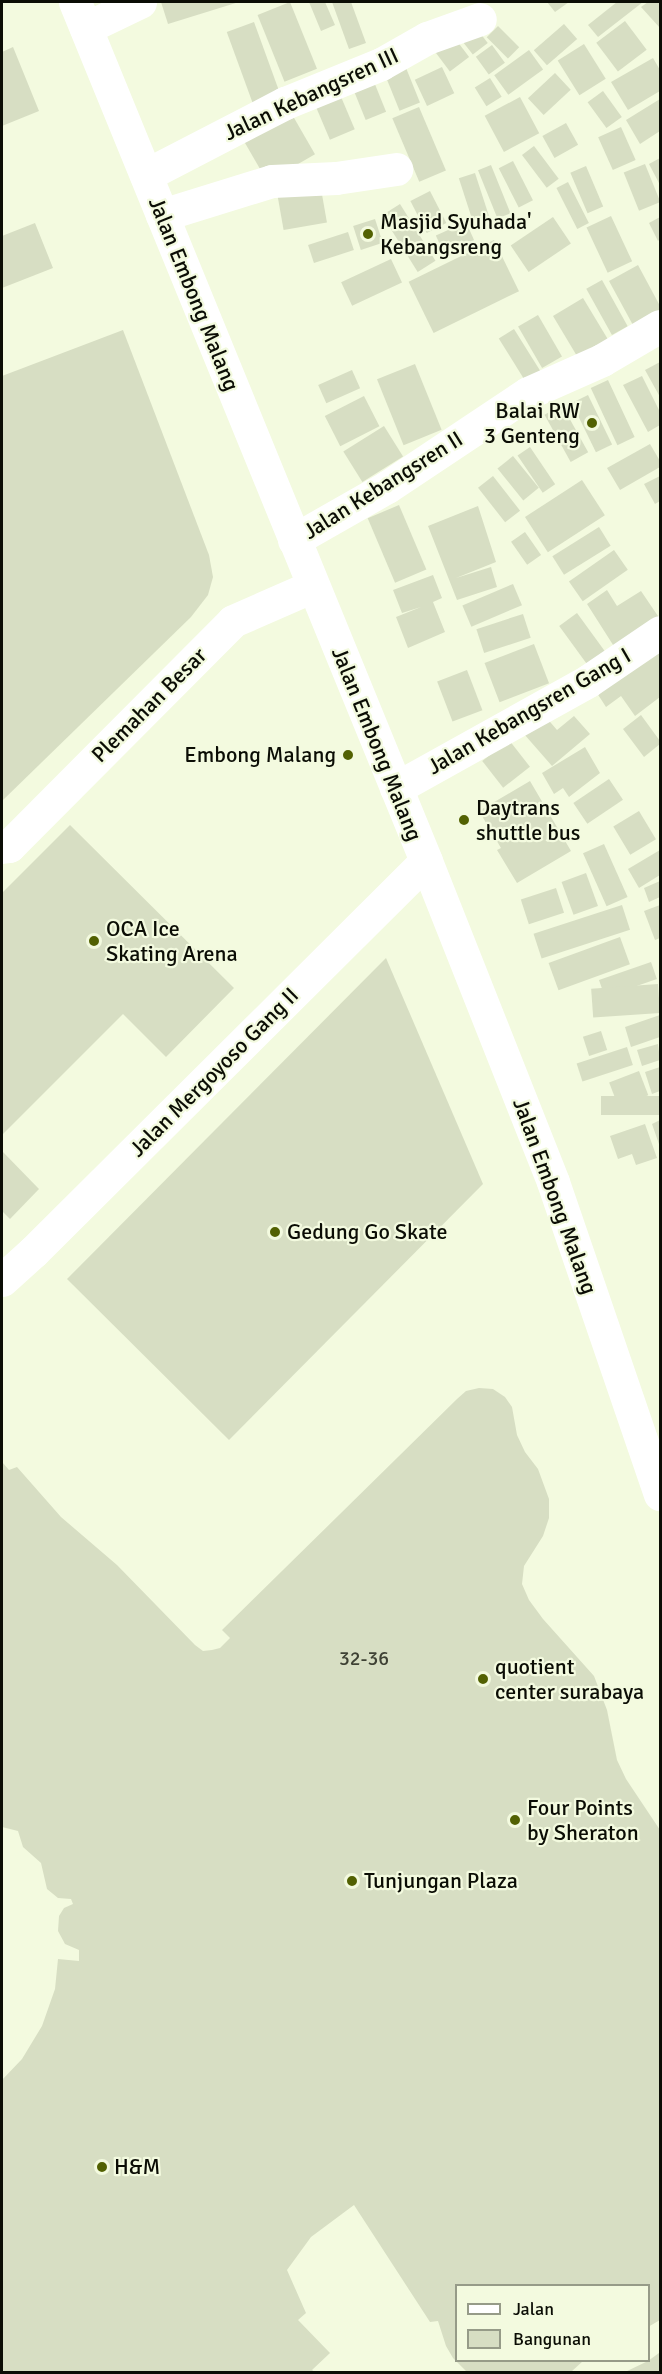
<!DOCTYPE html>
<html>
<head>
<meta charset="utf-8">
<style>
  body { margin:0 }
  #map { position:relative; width:662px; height:2374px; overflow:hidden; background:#f3fadf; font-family:Signika,sans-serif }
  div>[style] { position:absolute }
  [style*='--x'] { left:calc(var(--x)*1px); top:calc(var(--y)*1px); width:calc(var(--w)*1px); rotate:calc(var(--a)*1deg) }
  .building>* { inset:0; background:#d7dec3; transform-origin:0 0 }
  .minor>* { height:33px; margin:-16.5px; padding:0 16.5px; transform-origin:16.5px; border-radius:16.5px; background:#fff }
  .major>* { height:33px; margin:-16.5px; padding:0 16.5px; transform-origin:16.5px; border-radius:16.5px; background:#fff }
  .dots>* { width:16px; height:16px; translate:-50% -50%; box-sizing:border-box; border:3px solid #f3fadf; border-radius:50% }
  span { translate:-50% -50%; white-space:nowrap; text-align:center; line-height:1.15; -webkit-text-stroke:4.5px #f3fadf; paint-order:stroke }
  .number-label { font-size:20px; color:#3e4134 }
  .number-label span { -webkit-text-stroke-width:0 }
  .street-label { font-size:22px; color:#0b0d05 }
  .poi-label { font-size:22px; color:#0b0d05 }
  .left { translate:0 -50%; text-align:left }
  .right { translate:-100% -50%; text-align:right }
  .frame { position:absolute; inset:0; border:3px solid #0b0d05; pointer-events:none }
  .legend { position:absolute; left:455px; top:2284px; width:195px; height:78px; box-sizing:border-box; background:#f3fadf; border:2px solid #969b88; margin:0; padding:8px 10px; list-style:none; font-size:18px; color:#0b0d05 }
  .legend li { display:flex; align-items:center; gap:12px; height:30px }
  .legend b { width:30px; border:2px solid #969b88 }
</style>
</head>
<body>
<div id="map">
  <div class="building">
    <i style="clip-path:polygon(161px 2px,239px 2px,168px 24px)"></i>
    <i style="left:290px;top:2px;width:72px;height:35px;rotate:68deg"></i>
    <i style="clip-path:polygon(309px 2px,325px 2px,335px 25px,321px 31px)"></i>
    <i style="clip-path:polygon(332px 2px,351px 2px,366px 43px,349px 49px)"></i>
    <i style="clip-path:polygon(547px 2px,569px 2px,555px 12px)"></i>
    <i style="clip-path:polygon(617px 2px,643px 2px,598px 37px,588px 25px)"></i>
    <i style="clip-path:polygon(648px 2px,660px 2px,660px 28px,641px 7px)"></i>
    <i style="left:625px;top:21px;width:36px;height:36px;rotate:53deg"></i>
    <i style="left:254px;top:22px;width:76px;height:29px;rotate:70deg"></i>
    <i style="left:473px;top:24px;width:24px;height:19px;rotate:52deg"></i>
    <i style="left:564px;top:24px;width:20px;height:40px;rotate:49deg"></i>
    <i style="left:498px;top:26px;width:30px;height:16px;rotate:45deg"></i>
    <i style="left:451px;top:33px;width:30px;height:24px;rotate:53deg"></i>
    <i style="left:584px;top:44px;width:41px;height:31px;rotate:58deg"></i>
    <i style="left:492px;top:45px;width:22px;height:20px;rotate:54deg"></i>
    <i style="clip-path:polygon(13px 47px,39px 111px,2px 126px,2px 52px)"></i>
    <i style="left:529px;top:50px;width:24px;height:43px;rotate:54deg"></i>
    <i style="left:402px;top:58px;width:48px;height:22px;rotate:68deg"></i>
    <i style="clip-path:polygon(653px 58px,660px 70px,660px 91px,628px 110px,611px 82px)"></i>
    <i style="left:442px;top:67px;width:29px;height:30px;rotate:65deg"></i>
    <i style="left:370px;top:72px;width:43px;height:22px;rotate:68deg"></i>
    <i style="left:555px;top:73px;width:23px;height:37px;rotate:47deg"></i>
    <i style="left:490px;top:78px;width:22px;height:18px;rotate:58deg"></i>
    <i style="left:336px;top:85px;width:48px;height:27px;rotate:67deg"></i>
    <i style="left:603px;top:91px;width:32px;height:19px;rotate:54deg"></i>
    <i style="left:520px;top:97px;width:41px;height:40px;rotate:62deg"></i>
    <i style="clip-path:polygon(660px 99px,660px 131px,640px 144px,626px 120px)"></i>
    <i style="left:286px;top:104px;width:58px;height:55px;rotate:60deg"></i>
    <i style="left:419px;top:107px;width:69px;height:29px;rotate:67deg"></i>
    <i style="left:566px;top:123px;width:25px;height:27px;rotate:61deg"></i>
    <i style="left:621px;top:127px;width:36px;height:25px;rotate:66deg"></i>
    <i style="left:534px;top:146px;width:41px;height:15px;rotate:53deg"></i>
    <i style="clip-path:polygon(660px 158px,660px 185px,649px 164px)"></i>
    <i style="left:513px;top:161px;width:44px;height:16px;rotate:63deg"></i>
    <i style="left:645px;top:164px;width:41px;height:23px;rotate:68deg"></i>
    <i style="left:491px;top:165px;width:52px;height:14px;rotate:68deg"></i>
    <i style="left:586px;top:166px;width:44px;height:17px;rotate:67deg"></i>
    <i style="left:475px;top:173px;width:52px;height:17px;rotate:72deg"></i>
    <i style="left:568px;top:182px;width:46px;height:13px;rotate:63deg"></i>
    <i style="left:320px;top:183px;width:40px;height:44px;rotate:80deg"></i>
    <i style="left:430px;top:191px;width:36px;height:22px;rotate:63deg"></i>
    <i style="left:400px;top:204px;width:67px;height:21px;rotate:58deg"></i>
    <i style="left:611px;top:216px;width:50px;height:27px;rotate:65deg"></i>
    <i style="left:553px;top:217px;width:32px;height:51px;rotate:56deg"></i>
    <i style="clip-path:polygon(660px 217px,660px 239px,658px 241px,649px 223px)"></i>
    <i style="left:375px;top:219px;width:25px;height:23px;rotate:72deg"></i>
    <i style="left:466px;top:222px;width:20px;height:33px;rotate:66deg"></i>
    <i style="clip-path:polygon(35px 223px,53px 268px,2px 288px,2px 236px)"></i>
    <i style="left:348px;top:232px;width:19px;height:42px;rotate:72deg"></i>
    <i style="left:494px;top:240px;width:57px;height:95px;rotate:64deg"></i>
    <i style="left:391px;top:259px;width:26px;height:55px;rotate:65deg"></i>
    <i style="clip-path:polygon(638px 265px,660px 306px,660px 312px,634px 327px,609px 281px)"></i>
    <i style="left:602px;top:280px;width:53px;height:18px;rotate:61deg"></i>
    <i style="left:583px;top:298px;width:50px;height:35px;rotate:59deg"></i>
    <i style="left:538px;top:315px;width:48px;height:23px;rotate:60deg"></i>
    <i style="left:514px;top:329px;width:52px;height:18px;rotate:58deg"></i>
    <i style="clip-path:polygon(123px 330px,209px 555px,213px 577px,208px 595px,191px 617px,2px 801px,2px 376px)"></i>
    <i style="clip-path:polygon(660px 362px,660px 397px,645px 370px)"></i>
    <i style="left:415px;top:364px;width:71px;height:41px;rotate:68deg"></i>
    <i style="left:352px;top:370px;width:20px;height:37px;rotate:66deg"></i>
    <i style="clip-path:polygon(642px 376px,660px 412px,660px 425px,648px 432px,623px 385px)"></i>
    <i style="left:608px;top:380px;width:63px;height:19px;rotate:65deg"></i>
    <i style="left:588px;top:395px;width:55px;height:18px;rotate:64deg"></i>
    <i style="left:364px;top:396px;width:34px;height:44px;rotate:63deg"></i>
    <i style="left:562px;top:405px;width:54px;height:20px;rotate:61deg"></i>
    <i style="left:384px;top:426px;width:36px;height:48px;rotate:58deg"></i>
    <i style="clip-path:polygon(650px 444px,660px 461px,660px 467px,620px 490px,607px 468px)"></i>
    <i style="left:530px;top:447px;width:45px;height:15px;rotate:56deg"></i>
    <i style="left:513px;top:456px;width:41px;height:20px;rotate:51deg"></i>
    <i style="left:493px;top:476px;width:44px;height:19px;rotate:52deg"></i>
    <i style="clip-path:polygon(660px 476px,660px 501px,655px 504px,644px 484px)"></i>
    <i style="left:582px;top:480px;width:42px;height:68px;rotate:57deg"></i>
    <i style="left:399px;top:505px;width:70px;height:34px;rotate:67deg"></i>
    <i style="clip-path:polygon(478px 506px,496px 562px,456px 578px,491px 567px,497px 587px,457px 600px,428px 526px)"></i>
    <i style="left:599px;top:527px;width:22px;height:55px;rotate:58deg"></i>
    <i style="left:525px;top:532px;width:28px;height:17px;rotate:55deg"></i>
    <i style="left:614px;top:550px;width:24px;height:55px;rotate:55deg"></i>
    <i style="clip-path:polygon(433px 575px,442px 598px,433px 602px,445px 632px,408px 648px,396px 617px,421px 607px,402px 613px,393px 590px)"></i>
    <i style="left:513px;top:584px;width:23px;height:55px;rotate:67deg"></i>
    <i style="clip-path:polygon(607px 590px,617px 606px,641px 591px,660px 619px,615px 648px,587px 604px)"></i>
    <i style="left:577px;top:613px;width:57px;height:22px;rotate:54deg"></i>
    <i style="left:523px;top:614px;width:25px;height:49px;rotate:72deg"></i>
    <i style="left:534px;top:644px;width:42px;height:53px;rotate:69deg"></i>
    <i style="clip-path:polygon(660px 651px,660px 697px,635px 716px,621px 696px,606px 707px,595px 690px)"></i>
    <i style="left:467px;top:670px;width:43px;height:32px;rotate:69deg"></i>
    <i style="clip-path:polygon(641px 715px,660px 741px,660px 744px,644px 757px,623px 729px)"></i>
    <i style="clip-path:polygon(545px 716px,557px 730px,574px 716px,590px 734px,552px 766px,524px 734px)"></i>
    <i style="left:509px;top:740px;width:34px;height:34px;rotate:52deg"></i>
    <i style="clip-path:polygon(585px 747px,600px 773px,569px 797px,563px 788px,554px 794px,542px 773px)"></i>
    <i style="left:609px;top:779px;width:25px;height:43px;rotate:56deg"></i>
    <i style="clip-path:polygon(530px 781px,571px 851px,517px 883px,497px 850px,501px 848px,479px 811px)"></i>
    <i style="left:639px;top:811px;width:33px;height:30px;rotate:59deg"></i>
    <i style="clip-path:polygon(70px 825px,234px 988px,166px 1057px,123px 1014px,2px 1135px,2px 893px)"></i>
    <i style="left:604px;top:844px;width:58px;height:23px;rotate:66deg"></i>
    <i style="clip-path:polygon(660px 850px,660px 875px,639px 888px,628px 869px)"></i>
    <i style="left:586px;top:873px;width:35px;height:26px;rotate:70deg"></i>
    <i style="clip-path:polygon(660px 881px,660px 897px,649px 902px,644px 888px)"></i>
    <i style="left:556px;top:888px;width:26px;height:37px;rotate:72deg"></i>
    <i style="left:622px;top:905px;width:26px;height:93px;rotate:72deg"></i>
    <i style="clip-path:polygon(660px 905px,660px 938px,655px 940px,644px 911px)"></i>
    <i style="left:620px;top:937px;width:29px;height:76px;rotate:70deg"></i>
    <i style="clip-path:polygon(386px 958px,483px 1184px,229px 1440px,67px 1279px)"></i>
    <i style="left:651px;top:962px;width:18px;height:55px;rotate:71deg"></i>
    <i style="left:658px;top:984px;width:29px;height:67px;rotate:86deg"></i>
    <i style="clip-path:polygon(660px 1015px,660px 1037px,631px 1047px,625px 1027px)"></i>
    <i style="left:601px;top:1031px;width:20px;height:19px;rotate:72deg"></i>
    <i style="clip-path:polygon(658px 1044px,660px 1060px,642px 1066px,637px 1050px)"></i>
    <i style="left:627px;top:1047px;width:19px;height:53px;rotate:72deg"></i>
    <i style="clip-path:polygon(660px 1067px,660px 1091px,652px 1094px,645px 1072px)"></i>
    <i style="left:639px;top:1071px;width:26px;height:32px;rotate:69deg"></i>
    <i style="left:660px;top:1096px;width:19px;height:59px;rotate:90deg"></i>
    <i style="clip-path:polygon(660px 1120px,660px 1147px,652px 1124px)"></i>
    <i style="clip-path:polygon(645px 1124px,657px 1158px,636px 1165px,632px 1154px,618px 1159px,610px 1136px)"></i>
    <i style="clip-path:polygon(2px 1151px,39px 1189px,10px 1219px,2px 1211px)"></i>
    <i style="clip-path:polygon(479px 1388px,493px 1389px,505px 1397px,512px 1407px,517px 1435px,525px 1452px,538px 1469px,549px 1499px,549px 1518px,543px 1536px,524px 1566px,522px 1584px,529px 1600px,543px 1619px,594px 1676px,607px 1710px,617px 1760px,626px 1779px,660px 1830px,660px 2320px,648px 2327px,648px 2286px,456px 2286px,456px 2361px,583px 2361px,571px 2372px,467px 2372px,453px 2358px,446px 2346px,438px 2321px,430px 2322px,354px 2205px,311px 2237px,287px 2270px,306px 2313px,298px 2320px,330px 2353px,312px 2370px,315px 2372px,2px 2372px,2px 2080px,22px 2059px,42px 2026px,55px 1989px,58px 1959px,79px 1961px,79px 1950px,65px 1944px,58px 1931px,59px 1916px,64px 1908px,73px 1904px,71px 1899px,58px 1898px,47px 1889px,41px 1863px,23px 1847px,18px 1831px,2px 1827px,2px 1462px,9px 1470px,17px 1467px,61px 1517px,117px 1565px,195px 1645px,203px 1651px,212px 1650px,220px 1648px,230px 1638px,222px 1630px,457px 1399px,466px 1391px)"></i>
    <i style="clip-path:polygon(659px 2353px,660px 2372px,625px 2372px,648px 2361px)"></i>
  </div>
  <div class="minor">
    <i style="--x:86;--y:28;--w:60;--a:-25.7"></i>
    <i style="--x:146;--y:175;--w:157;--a:-27.4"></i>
    <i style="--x:285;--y:103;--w:104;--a:-22.1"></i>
    <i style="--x:381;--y:64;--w:53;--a:-29.5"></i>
    <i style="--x:427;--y:38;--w:56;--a:-19.7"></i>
    <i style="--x:162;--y:215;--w:115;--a:-17.2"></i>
    <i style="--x:272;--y:181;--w:64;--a:-2.7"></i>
    <i style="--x:336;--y:178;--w:61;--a:-8.5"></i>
    <i style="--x:294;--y:540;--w:107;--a:-29.7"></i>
    <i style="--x:387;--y:487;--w:169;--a:-33.7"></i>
    <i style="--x:528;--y:393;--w:81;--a:-24"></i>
    <i style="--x:602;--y:360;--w:67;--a:-30.4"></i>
    <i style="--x:396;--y:788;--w:220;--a:-29.1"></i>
    <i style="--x:588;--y:681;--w:87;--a:-34.2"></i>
    <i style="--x:2;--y:847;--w:7;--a:-8"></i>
    <i style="--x:9;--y:846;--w:317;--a:-45.1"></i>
    <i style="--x:233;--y:621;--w:87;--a:-23.6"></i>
    <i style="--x:2;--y:1280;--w:42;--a:-42.1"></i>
    <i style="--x:33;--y:1252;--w:554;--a:-44.85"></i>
  </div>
  <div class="major">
    <i style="--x:75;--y:2;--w:928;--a:67.77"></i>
    <i style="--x:426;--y:861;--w:345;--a:68.4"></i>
    <i style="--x:553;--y:1182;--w:330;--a:71.1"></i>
  </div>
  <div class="dots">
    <i style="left:368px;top:234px;background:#526102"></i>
    <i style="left:592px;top:423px;background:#526102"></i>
    <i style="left:348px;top:755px;background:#526102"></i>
    <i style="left:464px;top:820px;background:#526102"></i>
    <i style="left:94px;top:941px;background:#526102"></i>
    <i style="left:275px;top:1232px;background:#526102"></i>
    <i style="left:483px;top:1679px;background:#526102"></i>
    <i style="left:515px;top:1820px;background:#526102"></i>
    <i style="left:352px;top:1881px;background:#526102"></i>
    <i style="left:102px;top:2167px;background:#526102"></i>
  </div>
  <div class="number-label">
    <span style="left:364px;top:1658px">32-36</span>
  </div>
  <div class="street-label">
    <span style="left:311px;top:94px;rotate:-25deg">Jalan Kebangsren III</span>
    <span style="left:194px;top:294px;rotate:68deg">Jalan Embong Malang</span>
    <span style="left:383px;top:485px;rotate:-32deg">Jalan Kebangsren II</span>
    <span style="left:149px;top:705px;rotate:-45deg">Plemahan Besar</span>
    <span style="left:529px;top:711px;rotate:-30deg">Jalan Kebangsren Gang I</span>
    <span style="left:377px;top:744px;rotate:68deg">Jalan Embong Malang</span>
    <span style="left:214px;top:1072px;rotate:-45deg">Jalan Mergoyoso Gang II</span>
    <span style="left:555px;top:1196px;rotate:70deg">Jalan Embong Malang</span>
  </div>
  <div class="poi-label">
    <span class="left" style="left:380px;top:234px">Masjid Syuhada'<br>Kebangsreng</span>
    <span class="right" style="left:580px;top:423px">Balai RW<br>3 Genteng</span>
    <span class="right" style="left:336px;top:755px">Embong Malang</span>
    <span class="left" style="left:476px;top:820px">Daytrans<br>shuttle bus</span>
    <span class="left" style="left:106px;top:941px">OCA Ice<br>Skating Arena</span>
    <span class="left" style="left:287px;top:1232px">Gedung Go Skate</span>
    <span class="left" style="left:495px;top:1679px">quotient<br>center surabaya</span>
    <span class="left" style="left:527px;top:1820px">Four Points<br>by Sheraton</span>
    <span class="left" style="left:364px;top:1881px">Tunjungan Plaza</span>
    <span class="left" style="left:114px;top:2167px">H&amp;M</span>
  </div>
  <div class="frame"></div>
  <ul class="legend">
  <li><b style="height:8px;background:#fff"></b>Jalan</li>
  <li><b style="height:16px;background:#d7dec3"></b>Bangunan</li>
  </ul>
</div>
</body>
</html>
